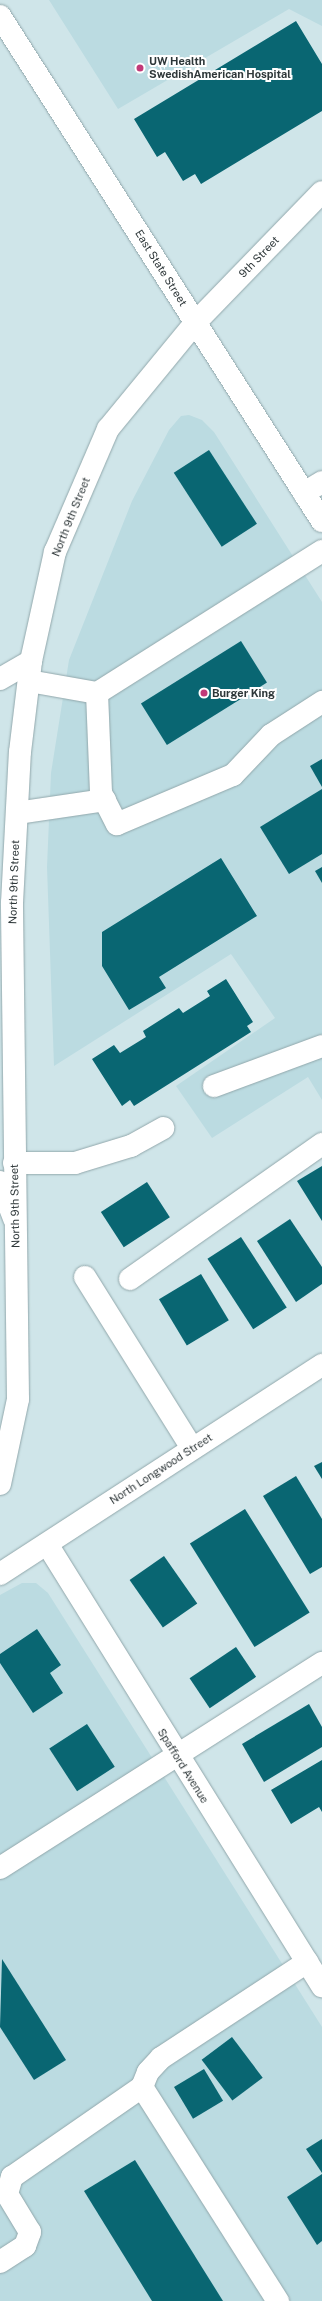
<!DOCTYPE html>
<html>
<head>
<meta charset="utf-8">
<style>
  body { margin:0 }
  #map { position:relative; width:322px; height:2301px; overflow:hidden; background:#cfe5e9; font-family:"Public Sans",sans-serif }
  div>[style] { position:absolute }
  [style*='--x'] { left:calc(var(--x)*1px); top:calc(var(--y)*1px); width:calc(var(--w)*1px); rotate:calc(var(--a)*1deg) }
  .built>* { inset:0; background:#bbdbe1 }
  .building>* { inset:0; background:#096672; transform-origin:0 0 }
  .roads { filter:drop-shadow(0 0 1px #91a7ab) drop-shadow(0 0 1px #91a7ab) }
  .minor>* { height:22px; margin:-11px; padding:0 11px; transform-origin:11px; border-radius:11px; background:#fff }
  .major>* { height:22px; margin:-11px; padding:0 11px; transform-origin:11px; border-radius:11px; background:#fff }
  .dots>* { width:11px; height:11px; translate:-50% -50%; box-sizing:border-box; border:2px solid #fff; border-radius:50% }
  span { translate:-50% -50%; white-space:nowrap; text-align:center; line-height:1.15; -webkit-text-stroke:4px #fff; paint-order:stroke }
  .poi-label { font-size:11px; color:#2e3739; font-weight:700 }
  .left { translate:0 -50%; text-align:left }
  .street-label { font-size:11px; color:#2e3739 }
</style>
</head>
<body>
<div id="map">
  <div class="built">
    <i style="clip-path:polygon(49px 0,322px 0,322px 26px,289px 9px,118px 109px)"></i>
    <i style="clip-path:polygon(189px 415px,202px 420px,214px 432px,322px 602px,322px 1100px,308px 1077px,212px 1138px,176px 1086px,275px 1018px,231px 954px,54px 1066px,47px 867px,51px 773px,69px 660px,132px 501px,169px 430px,181px 416px)"></i>
    <i style="clip-path:polygon(22px 1583px,36px 1583px,48px 1593px,322px 2027px,322px 2301px,0 2301px,0 1595px)"></i>
  </div>
  <div class="building">
    <i style="clip-path:polygon(296px 21px,322px 64px,322px 111px,201px 184px,195px 174px,183px 181px,165px 152px,157px 157px,134px 119px)"></i>
    <i style="left:209px;top:450px;width:88px;height:42px;rotate:57deg"></i>
    <i style="left:241px;top:641px;width:49px;height:118px;rotate:58deg"></i>
    <i style="clip-path:polygon(322px 759px,322px 787px,310px 766px)"></i>
    <i style="clip-path:polygon(322px 789px,322px 854px,289px 874px,260px 827px)"></i>
    <i style="clip-path:polygon(221px 858px,257px 916px,159px 977px,166px 988px,129px 1010px,102px 966px,102px 932px)"></i>
    <i style="clip-path:polygon(322px 867px,322px 883px,315px 871px)"></i>
    <i style="clip-path:polygon(226px 979px,253px 1022px,247px 1026px,251px 1032px,134px 1106px,130px 1100px,122px 1106px,92px 1059px,114px 1045px,120px 1053px,146px 1037px,143px 1031px,179px 1008px,183px 1013px,210px 996px,207px 991px)"></i>
    <i style="clip-path:polygon(322px 1166px,322px 1221px,297px 1181px)"></i>
    <i style="left:147px;top:1182px;width:42px;height:55px;rotate:57deg"></i>
    <i style="clip-path:polygon(290px 1219px,322px 1267px,322px 1284px,296px 1302px,257px 1241px)"></i>
    <i style="left:241px;top:1237px;width:84px;height:40px;rotate:57deg"></i>
    <i style="left:201px;top:1274px;width:54px;height:49px;rotate:59deg"></i>
    <i style="clip-path:polygon(322px 1462px,322px 1479px,314px 1466px)"></i>
    <i style="clip-path:polygon(296px 1476px,322px 1519px,322px 1567px,310px 1574px,263px 1496px)"></i>
    <i style="left:245px;top:1509px;width:122px;height:65px;rotate:58deg"></i>
    <i style="left:164px;top:1556px;width:58px;height:42px;rotate:55deg"></i>
    <i style="clip-path:polygon(37px 1629px,61px 1665px,50px 1673px,63px 1693px,33px 1713px,0 1663px,0 1654px)"></i>
    <i style="left:236px;top:1647px;width:36px;height:56px;rotate:56deg"></i>
    <i style="clip-path:polygon(309px 1704px,322px 1727px,322px 1747px,264px 1782px,242px 1744px)"></i>
    <i style="left:87px;top:1724px;width:51px;height:45px;rotate:57deg"></i>
    <i style="clip-path:polygon(322px 1760px,322px 1812px,319px 1807px,291px 1824px,271px 1790px)"></i>
    <i style="clip-path:polygon(2px 1959px,66px 2060px,34px 2080px,0 2027px)"></i>
    <i style="left:232px;top:2037px;width:51px;height:38px;rotate:53deg"></i>
    <i style="left:204px;top:2069px;width:37px;height:35px;rotate:59deg"></i>
    <i style="clip-path:polygon(322px 2139px,322px 2173px,306px 2149px)"></i>
    <i style="clip-path:polygon(135px 2160px,223px 2301px,152px 2301px,84px 2191px)"></i>
    <i style="clip-path:polygon(322px 2174px,322px 2241px,317px 2245px,287px 2197px)"></i>
  </div>
  <div class="roads">
    <div class="minor">
      <i style="--x:195;--y:323;--w:182;--a:-45.9"></i>
      <i style="--x:304;--y:493;--w:21;--a:-31"></i>
      <i style="--x:322;--y:551;--w:266;--a:147.7"></i>
      <i style="--x:97;--y:693;--w:100;--a:87.7"></i>
      <i style="--x:101;--y:793;--w:35;--a:63"></i>
      <i style="--x:117;--y:824;--w:126;--a:-22.9"></i>
      <i style="--x:233;--y:775;--w:55;--a:-46.5"></i>
      <i style="--x:271;--y:735;--w:61;--a:-32.9"></i>
      <i style="--x:0;--y:679;--w:36;--a:-30"></i>
      <i style="--x:29;--y:681;--w:69;--a:10"></i>
      <i style="--x:17;--y:813;--w:89;--a:-8.4"></i>
      <i style="--x:214;--y:1086;--w:115;--a:-20.3"></i>
      <i style="--x:14;--y:1163;--w:61;--a:0"></i>
      <i style="--x:75;--y:1163;--w:59;--a:-16.9"></i>
      <i style="--x:131;--y:1146;--w:37;--a:-29"></i>
      <i style="--x:0;--y:1182;--w:40;--a:69"></i>
      <i style="--x:85;--y:1277;--w:202;--a:58"></i>
      <i style="--x:130;--y:1279;--w:235;--a:-35.1"></i>
      <i style="--x:47;--y:1544;--w:521;--a:58.11"></i>
      <i style="--x:0;--y:1868;--w:382;--a:-32.5"></i>
      <i style="--x:142;--y:2087;--w:254;--a:57.6"></i>
      <i style="--x:0;--y:2262;--w:30;--a:-33"></i>
      <i style="--x:25;--y:2246;--w:15;--a:-70"></i>
      <i style="--x:30;--y:2232;--w:44;--a:-121.2"></i>
      <i style="--x:7;--y:2194;--w:18;--a:-74"></i>
      <i style="--x:12;--y:2177;--w:158;--a:-34.7"></i>
      <i style="--x:142;--y:2087;--w:16;--a:-68"></i>
      <i style="--x:148;--y:2072;--w:19;--a:-47"></i>
      <i style="--x:161;--y:2058;--w:175;--a:-33.3"></i>
    </div>
    <div class="major">
      <i style="--x:0;--y:16;--w:599;--a:57.48"></i>
      <i style="--x:0;--y:1484;--w:87;--a:-78"></i>
      <i style="--x:18;--y:1399;--w:496;--a:-90.7"></i>
      <i style="--x:12;--y:903;--w:151;--a:-87"></i>
      <i style="--x:20;--y:752;--w:92;--a:-83.1"></i>
      <i style="--x:31;--y:661;--w:112;--a:-77.6"></i>
      <i style="--x:55;--y:552;--w:134;--a:-66.7"></i>
      <i style="--x:108;--y:429;--w:137;--a:-50.6"></i>
      <i style="--x:0;--y:1574;--w:384;--a:-33"></i>
    </div>
  </div>
  <div class="dots">
    <i style="left:140px;top:68px;background:#c23a79"></i>
    <i style="left:204px;top:693px;background:#c23a79"></i>
  </div>
  <div class="poi-label">
    <span class="left" style="left:149px;top:68px">UW Health<br>SwedishAmerican Hospital</span>
    <span class="left" style="left:212px;top:693px">Burger King</span>
  </div>
  <div class="street-label">
    <span style="left:259px;top:257px;rotate:-46deg">9th Street</span>
    <span style="left:161px;top:268px;rotate:58deg">East State Street</span>
    <span style="left:71px;top:517px;rotate:-68deg">North 9th Street</span>
    <span style="left:14px;top:882px;rotate:-88deg">North 9th Street</span>
    <span style="left:15px;top:1206px;rotate:-91deg">North 9th Street</span>
    <span style="left:161px;top:1469px;rotate:-33deg">North Longwood Street</span>
    <span style="left:183px;top:1766px;rotate:58deg">Spafford Avenue</span>
  </div>
</div>
</body>
</html>
